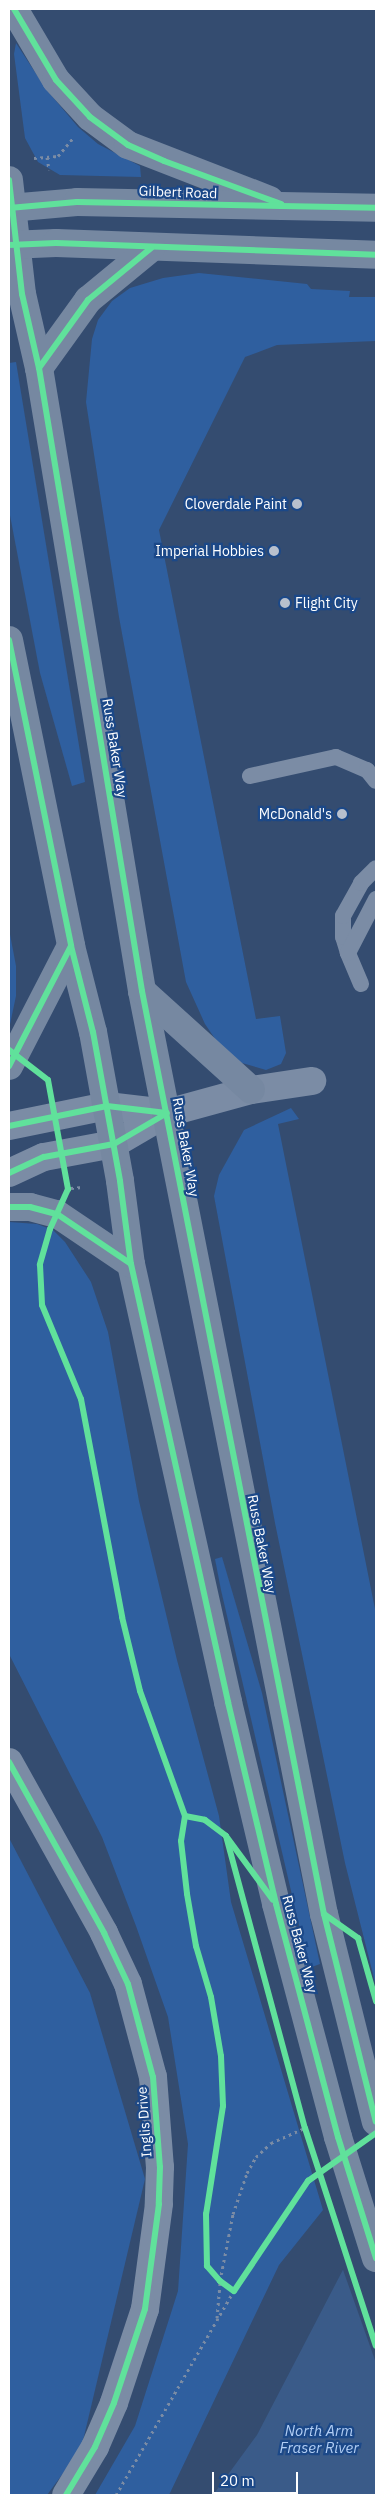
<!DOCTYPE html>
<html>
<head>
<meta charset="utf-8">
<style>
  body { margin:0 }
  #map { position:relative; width:385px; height:2504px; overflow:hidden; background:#344c70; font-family:"IBM Plex Sans",sans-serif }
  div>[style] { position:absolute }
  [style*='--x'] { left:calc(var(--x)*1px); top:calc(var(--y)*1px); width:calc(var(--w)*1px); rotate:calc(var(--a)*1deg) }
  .green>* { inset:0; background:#2f5f9f }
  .water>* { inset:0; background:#3a5b89 }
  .pier>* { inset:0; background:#344c70 }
  .path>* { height:3px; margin-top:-1.5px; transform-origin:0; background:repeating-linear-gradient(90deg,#7b8ca5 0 2.5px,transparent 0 6.5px) }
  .lane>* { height:16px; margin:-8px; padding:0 8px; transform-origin:8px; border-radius:8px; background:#7b8ca5 }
  .street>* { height:28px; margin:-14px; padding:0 14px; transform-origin:14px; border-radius:14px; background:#7b8ca5 }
  .secondary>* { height:28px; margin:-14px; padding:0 14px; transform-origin:14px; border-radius:14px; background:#7688a1 }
  .cycleway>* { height:6px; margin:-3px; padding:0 3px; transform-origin:3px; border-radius:3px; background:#60e19b }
  .dots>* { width:14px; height:14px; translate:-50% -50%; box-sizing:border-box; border:2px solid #1b4888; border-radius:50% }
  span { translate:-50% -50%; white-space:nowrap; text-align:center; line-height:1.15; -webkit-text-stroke:4.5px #1b4888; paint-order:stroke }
  .street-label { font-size:14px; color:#fff }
  .poi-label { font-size:14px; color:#fff }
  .right { translate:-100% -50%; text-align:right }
  .left { translate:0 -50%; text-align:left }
  .water-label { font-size:15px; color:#b0cdf4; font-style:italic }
  .frame { position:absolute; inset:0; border:10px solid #fff; pointer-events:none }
  .scale { position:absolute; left:212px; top:2472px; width:86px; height:22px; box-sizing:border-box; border:2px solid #fff; border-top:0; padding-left:6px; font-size:15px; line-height:18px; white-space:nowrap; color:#fff; -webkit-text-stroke:4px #1b4888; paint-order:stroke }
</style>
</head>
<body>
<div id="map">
  <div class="green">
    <i style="clip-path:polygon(16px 43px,46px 89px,78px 127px,98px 144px,140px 166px,141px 177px,60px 175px,38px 162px,25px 138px,14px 54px)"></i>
    <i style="clip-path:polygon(199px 273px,307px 284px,311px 289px,350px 291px,349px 297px,376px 297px,376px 341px,277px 345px,245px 357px,159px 530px,256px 1019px,280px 1016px,286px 1053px,281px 1064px,266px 1070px,242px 1063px,222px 1049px,205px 1024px,186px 982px,119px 617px,86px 402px,92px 339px,98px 320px,112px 301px,130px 288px,163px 278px)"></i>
    <i style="clip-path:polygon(16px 362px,85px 782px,72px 786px,40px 673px,9px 510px,9px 363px)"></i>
    <i style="clip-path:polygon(9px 929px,16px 966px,16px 996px,9px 1029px)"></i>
    <i style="clip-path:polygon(291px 1108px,299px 1119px,278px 1124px,376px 1614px,376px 1986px,345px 1863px,275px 1523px,214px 1196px,219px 1175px,244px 1130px)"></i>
    <i style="clip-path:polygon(9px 1222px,37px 1224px,53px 1230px,65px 1242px,91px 1282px,108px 1332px,139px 1501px,177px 1660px,219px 1816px,231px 1902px,323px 2210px,279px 2265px,169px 2495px,95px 2495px,135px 2426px,178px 2291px,188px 2144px,168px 2017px,136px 1926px,102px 1837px,9px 1654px)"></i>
    <i style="clip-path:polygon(222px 1557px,262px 1693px,320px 1964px,309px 1968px,221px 1590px,215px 1559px)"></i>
    <i style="clip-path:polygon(9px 1838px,90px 1993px,145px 2179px,81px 2449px,47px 2495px,9px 2495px)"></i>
  </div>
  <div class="water">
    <i style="clip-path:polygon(376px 2217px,376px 2495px,213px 2495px,257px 2435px,360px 2237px)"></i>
  </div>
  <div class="pier">
    <i style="clip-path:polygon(376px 2215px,376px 2363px,342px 2267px,358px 2236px)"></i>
  </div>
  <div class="path">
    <i style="--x:47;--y:157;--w:13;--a:81"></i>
    <i style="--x:34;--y:158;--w:24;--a:-5"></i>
    <i style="--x:58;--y:156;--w:23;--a:-50"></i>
    <i style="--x:71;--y:1188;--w:12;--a:-5"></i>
    <i style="--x:217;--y:2318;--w:37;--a:-85"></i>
    <i style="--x:220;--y:2281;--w:68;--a:-79"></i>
    <i style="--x:233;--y:2214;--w:43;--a:-71.1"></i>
    <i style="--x:247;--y:2173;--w:18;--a:-61"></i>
    <i style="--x:256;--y:2157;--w:21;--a:-43"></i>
    <i style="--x:271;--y:2143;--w:37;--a:-24"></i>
    <i style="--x:116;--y:2495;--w:236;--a:-60"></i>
  </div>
  <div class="lane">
    <i style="--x:250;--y:776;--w:88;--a:-12.5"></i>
    <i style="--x:336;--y:757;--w:34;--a:23"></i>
    <i style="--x:367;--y:770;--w:14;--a:51"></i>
    <i style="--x:348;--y:953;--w:17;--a:-107"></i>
    <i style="--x:343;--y:937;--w:21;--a:-90"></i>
    <i style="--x:343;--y:916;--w:38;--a:-61"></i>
    <i style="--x:361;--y:883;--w:21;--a:-45"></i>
    <i style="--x:361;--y:984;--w:34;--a:-113"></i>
    <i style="--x:348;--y:953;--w:61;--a:-62.6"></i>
  </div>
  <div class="street">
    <i style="--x:9;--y:1126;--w:100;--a:-11.5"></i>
    <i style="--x:107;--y:1106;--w:60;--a:6.7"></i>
    <i style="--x:9;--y:1173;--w:38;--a:-25"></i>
    <i style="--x:44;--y:1157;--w:71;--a:-10.5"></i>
    <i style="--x:114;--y:1144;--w:61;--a:-30.3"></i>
    <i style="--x:167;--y:1113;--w:87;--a:-15.3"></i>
    <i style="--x:251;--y:1090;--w:62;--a:-8.4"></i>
    <i style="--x:9;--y:1762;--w:196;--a:60.9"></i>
    <i style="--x:104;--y:1933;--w:56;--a:64.8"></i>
    <i style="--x:128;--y:1984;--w:96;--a:75"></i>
    <i style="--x:153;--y:2077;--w:90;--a:85.6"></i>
    <i style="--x:160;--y:2167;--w:37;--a:92"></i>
    <i style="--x:159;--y:2204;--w:106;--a:97.6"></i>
    <i style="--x:145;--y:2309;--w:99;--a:108.3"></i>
    <i style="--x:114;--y:2403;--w:48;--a:113.4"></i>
    <i style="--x:95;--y:2447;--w:56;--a:121.1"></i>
  </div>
  <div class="secondary">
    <i style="--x:14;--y:9;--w:82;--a:59.4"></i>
    <i style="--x:56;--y:80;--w:50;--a:47.4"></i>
    <i style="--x:90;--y:117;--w:47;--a:36.4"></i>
    <i style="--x:128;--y:145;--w:152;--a:21.2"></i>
    <i style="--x:9;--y:180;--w:115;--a:83.5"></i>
    <i style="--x:22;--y:294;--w:76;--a:77.1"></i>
    <i style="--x:39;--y:368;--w:631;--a:80.61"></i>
    <i style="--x:142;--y:991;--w:941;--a:78.85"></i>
    <i style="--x:324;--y:1914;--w:214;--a:76"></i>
    <i style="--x:9;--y:208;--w:68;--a:-5"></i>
    <i style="--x:77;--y:202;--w:299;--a:1.1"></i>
    <i style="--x:9;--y:245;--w:47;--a:-2.4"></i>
    <i style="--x:56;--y:243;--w:320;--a:2.1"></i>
    <i style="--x:39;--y:368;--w:84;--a:-54.2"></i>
    <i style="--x:88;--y:300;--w:82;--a:-39.5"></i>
    <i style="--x:9;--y:640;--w:312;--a:78.5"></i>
    <i style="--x:71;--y:946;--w:89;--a:75.7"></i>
    <i style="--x:93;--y:1032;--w:151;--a:79.7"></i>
    <i style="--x:120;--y:1181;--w:84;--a:82.5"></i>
    <i style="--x:131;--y:1264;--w:449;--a:77.5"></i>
    <i style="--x:228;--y:1702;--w:208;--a:76.6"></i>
    <i style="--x:276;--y:1904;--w:241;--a:75.1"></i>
    <i style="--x:338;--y:2137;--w:127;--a:72.6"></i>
    <i style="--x:142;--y:991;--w:147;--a:42.2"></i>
    <i style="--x:9;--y:1066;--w:135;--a:-62.7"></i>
    <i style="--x:9;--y:1207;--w:21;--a:0"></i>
    <i style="--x:30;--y:1207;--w:28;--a:15"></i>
    <i style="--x:57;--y:1214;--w:89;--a:34"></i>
  </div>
  <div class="cycleway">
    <i style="--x:14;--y:9;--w:82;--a:59.4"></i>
    <i style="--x:56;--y:80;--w:50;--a:47.4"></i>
    <i style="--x:90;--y:117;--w:47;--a:36.4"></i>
    <i style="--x:128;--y:145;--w:39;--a:24"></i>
    <i style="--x:164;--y:161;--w:125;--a:20.2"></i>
    <i style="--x:9;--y:180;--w:115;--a:83.5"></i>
    <i style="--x:22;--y:294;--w:76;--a:77.1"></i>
    <i style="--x:39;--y:368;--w:631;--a:80.61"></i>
    <i style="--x:142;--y:991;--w:941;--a:78.85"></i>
    <i style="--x:324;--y:1914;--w:214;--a:76"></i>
    <i style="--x:9;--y:208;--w:68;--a:-5"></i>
    <i style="--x:77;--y:202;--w:299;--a:1.1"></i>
    <i style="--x:9;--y:245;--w:47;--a:-2.4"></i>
    <i style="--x:56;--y:243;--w:320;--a:2.1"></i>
    <i style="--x:39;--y:368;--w:84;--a:-54.2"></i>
    <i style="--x:88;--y:300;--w:82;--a:-39.5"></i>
    <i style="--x:9;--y:640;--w:312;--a:78.5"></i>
    <i style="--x:71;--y:946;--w:89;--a:75.7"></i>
    <i style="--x:93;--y:1032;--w:151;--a:79.7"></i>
    <i style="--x:120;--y:1181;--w:84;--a:82.5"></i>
    <i style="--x:131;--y:1264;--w:449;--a:77.5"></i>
    <i style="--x:228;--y:1702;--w:208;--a:76.6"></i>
    <i style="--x:276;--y:1904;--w:241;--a:75.1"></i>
    <i style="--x:338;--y:2137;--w:127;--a:72.6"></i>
    <i style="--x:9;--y:1050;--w:49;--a:37.6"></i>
    <i style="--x:48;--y:1080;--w:111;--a:79.6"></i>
    <i style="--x:68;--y:1189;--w:44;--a:114.2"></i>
    <i style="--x:50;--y:1229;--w:37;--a:106"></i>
    <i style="--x:40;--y:1265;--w:40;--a:87.1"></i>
    <i style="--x:42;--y:1305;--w:102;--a:67.5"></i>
    <i style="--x:81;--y:1399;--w:222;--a:79.3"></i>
    <i style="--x:122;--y:1617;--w:76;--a:76.3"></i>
    <i style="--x:140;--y:1691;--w:133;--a:70.2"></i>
    <i style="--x:185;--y:1816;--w:25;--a:99"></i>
    <i style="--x:181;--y:1841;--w:53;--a:83.5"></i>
    <i style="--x:187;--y:1894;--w:53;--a:80.2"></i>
    <i style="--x:196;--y:1946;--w:53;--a:73.6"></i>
    <i style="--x:211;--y:1997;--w:60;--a:80.4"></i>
    <i style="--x:221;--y:2056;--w:50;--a:87.7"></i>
    <i style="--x:223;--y:2106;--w:109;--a:98.9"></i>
    <i style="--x:206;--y:2214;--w:52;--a:88.9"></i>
    <i style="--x:207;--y:2266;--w:20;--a:49"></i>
    <i style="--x:220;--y:2281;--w:17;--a:36"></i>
    <i style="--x:234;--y:2291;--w:133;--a:-56.1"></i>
    <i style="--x:308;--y:2181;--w:83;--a:-35.2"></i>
    <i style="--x:9;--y:1066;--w:135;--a:-62.7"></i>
    <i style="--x:9;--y:1126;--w:100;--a:-11.5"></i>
    <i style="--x:107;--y:1106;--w:60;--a:6.7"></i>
    <i style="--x:9;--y:1173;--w:38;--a:-25"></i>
    <i style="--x:44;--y:1157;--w:71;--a:-10.5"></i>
    <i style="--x:114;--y:1144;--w:61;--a:-30.3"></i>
    <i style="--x:9;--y:1207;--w:21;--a:0"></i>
    <i style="--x:30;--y:1207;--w:28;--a:15"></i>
    <i style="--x:57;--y:1214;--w:89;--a:34"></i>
    <i style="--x:9;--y:1762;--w:196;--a:60.9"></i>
    <i style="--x:104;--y:1933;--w:56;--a:64.8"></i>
    <i style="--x:128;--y:1984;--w:96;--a:75"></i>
    <i style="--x:153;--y:2077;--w:90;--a:85.6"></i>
    <i style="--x:160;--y:2167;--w:37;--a:92"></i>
    <i style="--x:159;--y:2204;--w:106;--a:97.6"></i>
    <i style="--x:145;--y:2309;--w:99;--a:108.3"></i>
    <i style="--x:114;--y:2403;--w:48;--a:113.4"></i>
    <i style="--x:95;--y:2447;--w:56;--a:121.1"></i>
    <i style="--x:185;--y:1816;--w:20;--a:11"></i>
    <i style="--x:205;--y:1820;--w:26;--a:37"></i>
    <i style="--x:226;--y:1836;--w:79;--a:53.7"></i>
    <i style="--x:226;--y:1836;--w:302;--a:74.9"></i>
    <i style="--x:305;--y:2128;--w:229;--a:72"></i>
    <i style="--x:324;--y:1914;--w:42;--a:35.2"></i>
    <i style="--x:358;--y:1938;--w:66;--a:74.1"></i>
  </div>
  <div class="dots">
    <i style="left:297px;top:504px;background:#b8c0cd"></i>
    <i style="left:274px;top:551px;background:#b8c0cd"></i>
    <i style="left:285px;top:603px;background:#b8c0cd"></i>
    <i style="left:342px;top:814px;background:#b8c0cd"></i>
  </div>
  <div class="street-label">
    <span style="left:178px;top:192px;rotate:2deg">Gilbert Road</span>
    <span style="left:115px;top:748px;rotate:81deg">Russ Baker Way</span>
    <span style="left:186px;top:1147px;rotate:80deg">Russ Baker Way</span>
    <span style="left:262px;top:1544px;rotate:79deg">Russ Baker Way</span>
    <span style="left:300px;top:1944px;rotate:75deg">Russ Baker Way</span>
    <span style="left:144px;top:2122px;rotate:-94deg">Inglis Drive</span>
  </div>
  <div class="poi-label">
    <span class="right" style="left:287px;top:504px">Cloverdale Paint</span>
    <span class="right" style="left:264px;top:551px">Imperial Hobbies</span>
    <span class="left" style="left:295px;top:603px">Flight City</span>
    <span class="right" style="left:332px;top:814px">McDonald's</span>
  </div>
  <div class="water-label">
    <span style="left:319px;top:2439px">North Arm<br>Fraser River</span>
  </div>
  <div class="frame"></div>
  <div class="scale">20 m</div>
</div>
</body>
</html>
